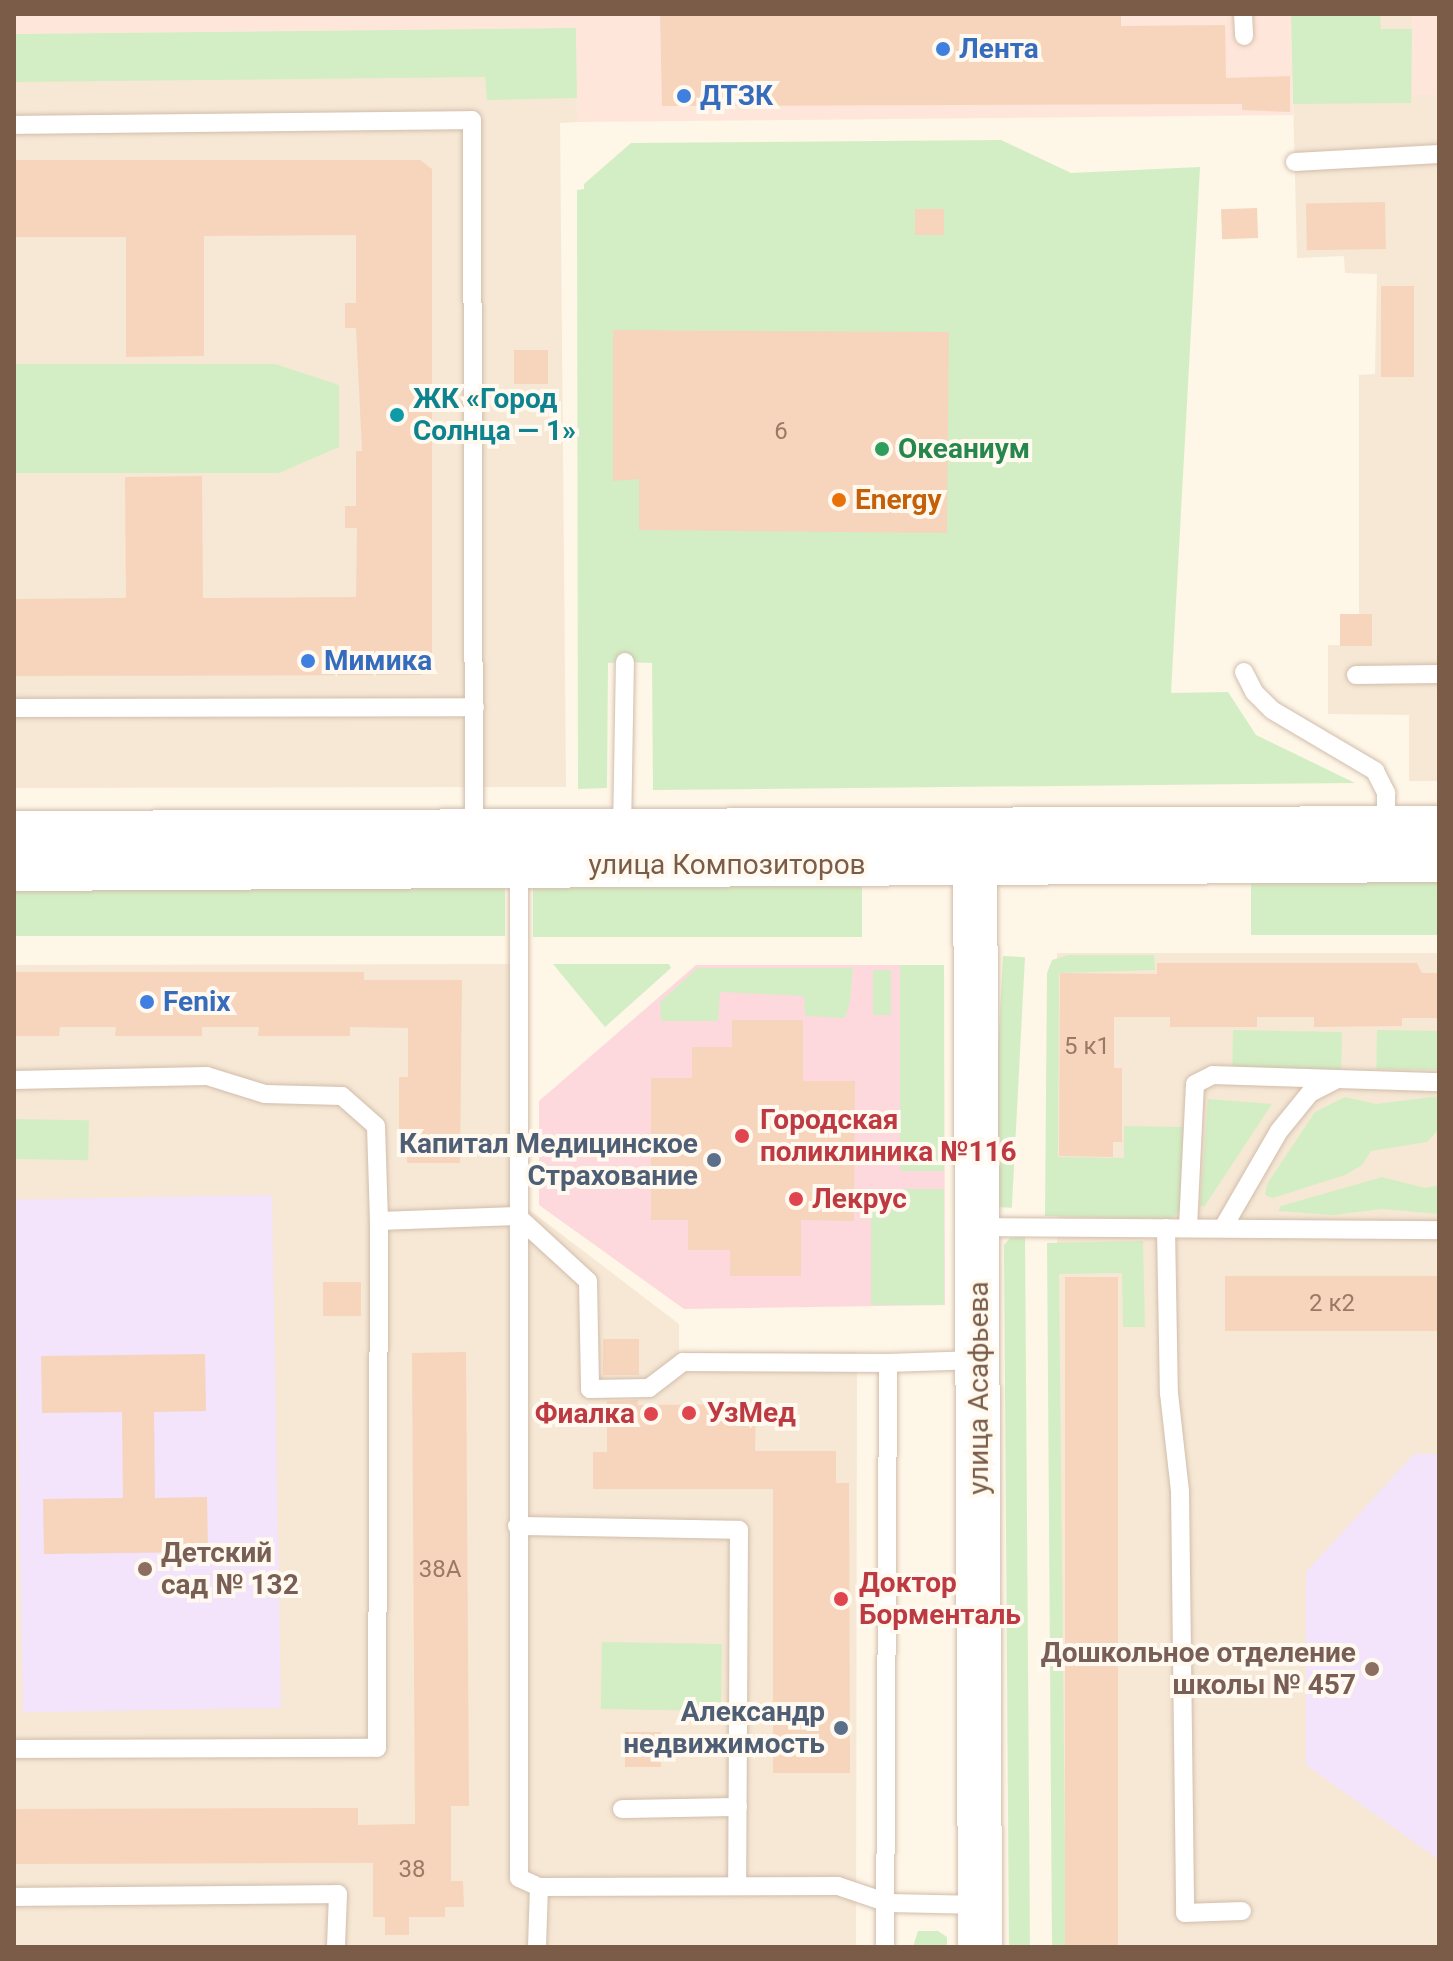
<!DOCTYPE html>
<html>
<head>
<meta charset="utf-8">
<style>
  body { margin:0 }
  #map { position:relative; width:1453px; height:1961px; overflow:hidden; background:#fef6e7; font-family:Roboto,sans-serif }
  div>[style] { position:absolute }
  [style*='--x'] { left:calc(var(--x)*1px); top:calc(var(--y)*1px); width:calc(var(--w)*1px); rotate:calc(var(--a)*1deg) }
  .residential>* { inset:0; background:#f6e8d5; transform-origin:0 0 }
  .commercial>* { inset:0; background:#ffe6da; transform-origin:0 0 }
  .education>* { inset:0; background:#f3e3fb; transform-origin:0 0 }
  .medical>* { inset:0; background:#fdd9dd }
  .green>* { inset:0; background:#d3eec4; transform-origin:0 0 }
  .building>* { inset:0; background:#f6d5bc; transform-origin:0 0 }
  .roads { filter:drop-shadow(0 0 2px #d2bdab) drop-shadow(0 0 2px #d2bdab) }
  .service>* { height:18px; margin:-9px; padding:0 9px; transform-origin:9px; border-radius:9px; background:#fff }
  .tertiary>* { height:44px; margin:-22px; padding:0 22px; transform-origin:22px; border-radius:22px; background:#fff }
  .dots>* { width:22px; height:22px; translate:-50% -50%; box-sizing:border-box; border:4px solid #fff9ef; border-radius:50% }
  span { translate:-50% -50%; white-space:nowrap; text-align:center; line-height:1.15; -webkit-text-stroke:8px #fff9ef; paint-order:stroke }
  .number-label { font-size:24px; color:#9a7a65 }
  .number-label span { -webkit-text-stroke-width:0 }
  .shop-label { font-size:28px; color:#366cbe; font-weight:700 }
  .left { translate:0 -50%; text-align:left }
  .culture-label { font-size:28px; color:#0d838f; font-weight:700 }
  .leisure-label { font-size:28px; color:#27864d; font-weight:700 }
  .food-label { font-size:28px; color:#c56008; font-weight:700 }
  .street-label { font-size:28px; color:#7b5c48 }
  .health-label { font-size:28px; color:#be3a42; font-weight:700 }
  .right { translate:-100% -50%; text-align:right }
  .service-label { font-size:28px; color:#4e5e75; font-weight:700 }
  .education-label { font-size:28px; color:#785e54; font-weight:700 }
  .frame { position:absolute; inset:0; border:16px solid #7b5c48; pointer-events:none }
</style>
</head>
<body>
<div id="map">
  <div class="residential">
    <i style="clip-path:polygon(1291px 14px,1412px 14px,1412px 95px,1439px 95px,1439px 781px,1409px 781px,1409px 715px,1328px 714px,1328px 645px,1370px 646px,1359px 614px,1359px 375px,1375px 374px,1377px 274px,1345px 273px,1344px 256px,1297px 258px)"></i>
    <i style="clip-path:polygon(576px 28px,577px 122px,560px 123px,566px 787px,14px 788px,14px 34px)"></i>
    <i style="left:1057px;top:953px;width:382px;height:994px"></i>
    <i style="clip-path:polygon(527px 964px,527px 1208px,679px 1324px,679px 1352px,857px 1352px,856px 1947px,14px 1947px,14px 965px)"></i>
  </div>
  <div class="commercial">
    <i style="clip-path:polygon(14px 14px,1291px 14px,1293px 115px,577px 122px,576px 28px,14px 34px)"></i>
    <i style="left:1412px;top:14px;width:27px;height:81px"></i>
  </div>
  <div class="education">
    <i style="left:272px;top:1195px;width:513px;height:258px;rotate:89deg"></i>
    <i style="clip-path:polygon(1414px 1454px,1439px 1454px,1439px 1860px,1306px 1765px,1306px 1572px)"></i>
  </div>
  <div class="medical">
    <i style="clip-path:polygon(696px 965px,944px 965px,945px 1305px,684px 1309px,539px 1205px,539px 1101px)"></i>
  </div>
  <div class="green">
    <i style="clip-path:polygon(1291px 14px,1380px 14px,1381px 29px,1412px 29px,1411px 103px,1293px 104px)"></i>
    <i style="clip-path:polygon(576px 28px,577px 98px,487px 100px,485px 77px,14px 82px,14px 34px)"></i>
    <i style="clip-path:polygon(1001px 140px,1071px 173px,1200px 167px,1171px 693px,1228px 692px,1256px 735px,1355px 783px,653px 790px,652px 663px,625px 662px,608px 663px,607px 788px,578px 789px,577px 190px,584px 189px,584px 184px,631px 143px)"></i>
    <i style="clip-path:polygon(14px 364px,275px 364px,339px 385px,339px 447px,279px 473px,14px 473px)"></i>
    <i style="left:1439px;top:879px;width:56px;height:188px;rotate:90deg"></i>
    <i style="left:862px;top:883px;width:54px;height:329px;rotate:90deg"></i>
    <i style="left:505px;top:885px;width:51px;height:491px;rotate:90deg"></i>
    <i style="clip-path:polygon(1069px 955px,1154px 955px,1155px 970px,1059px 973px,1058px 1157px,1124px 1158px,1124px 1126px,1184px 1127px,1180px 1211px,1171px 1219px,1045px 1216px,1047px 973px,1052px 960px)"></i>
    <i style="left:1003px;top:956px;width:22px;height:251px;rotate:3deg"></i>
    <i style="clip-path:polygon(553px 964px,669px 964px,671px 968px,605px 1027px)"></i>
    <i style="left:900px;top:965px;width:44px;height:206px"></i>
    <i style="clip-path:polygon(697px 968px,853px 968px,850px 1001px,845px 1018px,805px 1016px,804px 996px,720px 992px,718px 1021px,661px 1021px,660px 1002px)"></i>
    <i style="left:873px;top:970px;width:18px;height:45px"></i>
    <i style="left:1233px;top:1030px;width:109px;height:38px;rotate:1deg"></i>
    <i style="left:1377px;top:1030px;width:62px;height:39px;rotate:1deg"></i>
    <i style="clip-path:polygon(1439px 1096px,1439px 1129px,1427px 1142px,1371px 1151px,1362px 1165px,1345px 1175px,1273px 1198px,1265px 1195px,1267px 1184px,1315px 1112px,1345px 1097px,1376px 1104px)"></i>
    <i style="clip-path:polygon(1208px 1099px,1272px 1104px,1204px 1207px,1200px 1205px)"></i>
    <i style="left:14px;top:1119px;width:75px;height:40px;rotate:1deg"></i>
    <i style="clip-path:polygon(1382px 1177px,1425px 1188px,1439px 1185px,1439px 1214px,1382px 1209px,1333px 1215px,1278px 1211px,1281px 1206px)"></i>
    <i style="left:944px;top:1189px;width:116px;height:73px;rotate:90deg"></i>
    <i style="clip-path:polygon(1025px 1237px,1030px 1947px,1009px 1947px,1004px 1245px,1010px 1238px)"></i>
    <i style="clip-path:polygon(1143px 1241px,1145px 1327px,1123px 1327px,1122px 1273px,1059px 1274px,1066px 1947px,1052px 1947px,1047px 1243px)"></i>
    <i style="left:602px;top:1642px;width:120px;height:67px;rotate:1deg"></i>
    <i style="clip-path:polygon(918px 1931px,938px 1931px,947px 1937px,947px 1947px,913px 1947px)"></i>
  </div>
  <div class="building">
    <i style="clip-path:polygon(660px 14px,1121px 14px,1121px 26px,1225px 25px,1226px 78px,1290px 76px,1290px 112px,1242px 110px,1242px 104px,662px 106px)"></i>
    <i style="clip-path:polygon(14px 160px,420px 160px,432px 169px,432px 664px,421px 675px,14px 676px,14px 599px,126px 598px,125px 477px,202px 476px,203px 598px,356px 597px,357px 528px,345px 528px,345px 506px,356px 506px,356px 451px,362px 451px,356px 328px,345px 328px,345px 303px,356px 303px,356px 235px,204px 236px,204px 356px,126px 357px,126px 237px,14px 237px)"></i>
    <i style="left:1385px;top:202px;width:47px;height:79px;rotate:89deg"></i>
    <i style="left:1257px;top:208px;width:30px;height:36px;rotate:88deg"></i>
    <i style="left:944px;top:209px;width:26px;height:29px;rotate:90deg"></i>
    <i style="left:1381px;top:286px;width:33px;height:91px"></i>
    <i style="clip-path:polygon(613px 330px,949px 332px,947px 533px,639px 530px,639px 479px,613px 481px)"></i>
    <i style="left:514px;top:350px;width:34px;height:34px"></i>
    <i style="left:1340px;top:614px;width:32px;height:32px"></i>
    <i style="clip-path:polygon(1157px 963px,1417px 963px,1422px 973px,1439px 973px,1439px 1018px,1402px 1018px,1402px 1026px,1314px 1027px,1314px 1017px,1257px 1017px,1257px 1027px,1170px 1027px,1170px 1017px,1114px 1017px,1114px 1068px,1122px 1068px,1122px 1142px,1113px 1142px,1113px 1157px,1059px 1156px,1060px 973px,1157px 974px)"></i>
    <i style="clip-path:polygon(14px 972px,364px 972px,364px 980px,462px 980px,460px 1163px,407px 1163px,407px 1152px,399px 1152px,399px 1077px,408px 1077px,408px 1028px,350px 1027px,350px 1036px,258px 1036px,259px 1027px,202px 1027px,202px 1036px,115px 1036px,116px 1027px,60px 1027px,59px 1036px,14px 1036px)"></i>
    <i style="clip-path:polygon(732px 1020px,803px 1020px,803px 1081px,855px 1081px,854px 1221px,801px 1220px,801px 1276px,730px 1276px,730px 1250px,688px 1250px,688px 1220px,651px 1220px,651px 1078px,692px 1078px,692px 1047px,732px 1047px)"></i>
    <i style="left:1439px;top:1276px;width:55px;height:214px;rotate:90deg"></i>
    <i style="left:1065px;top:1277px;width:53px;height:670px"></i>
    <i style="left:323px;top:1282px;width:38px;height:34px"></i>
    <i style="left:603px;top:1339px;width:36px;height:36px"></i>
    <i style="clip-path:polygon(466px 1352px,469px 1806px,451px 1806px,451px 1881px,463px 1881px,464px 1907px,445px 1907px,445px 1917px,409px 1917px,409px 1935px,385px 1935px,385px 1917px,373px 1917px,373px 1863px,14px 1864px,14px 1809px,358px 1808px,358px 1825px,415px 1824px,412px 1353px)"></i>
    <i style="clip-path:polygon(205px 1354px,206px 1411px,154px 1412px,155px 1498px,207px 1497px,208px 1552px,44px 1554px,43px 1499px,123px 1498px,122px 1412px,42px 1413px,41px 1356px)"></i>
    <i style="clip-path:polygon(638px 1400px,638px 1405px,756px 1404px,755px 1451px,836px 1451px,836px 1483px,849px 1483px,850px 1773px,773px 1773px,773px 1489px,593px 1489px,593px 1452px,607px 1452px,607px 1401px)"></i>
    <i style="left:625px;top:1732px;width:36px;height:35px"></i>
  </div>
  <div class="roads">
    <div class="service">
      <i style="--x:1243;--y:14;--w:22;--a:87"></i>
      <i style="--x:14;--y:125;--w:458;--a:-0.6"></i>
      <i style="--x:472;--y:120;--w:711;--a:89.84"></i>
      <i style="--x:1295;--y:162;--w:144;--a:-3.2"></i>
      <i style="--x:1244;--y:672;--w:22;--a:63"></i>
      <i style="--x:1254;--y:692;--w:25;--a:45"></i>
      <i style="--x:1272;--y:710;--w:120;--a:30.6"></i>
      <i style="--x:1375;--y:771;--w:25;--a:63"></i>
      <i style="--x:1386;--y:793;--w:36;--a:90"></i>
      <i style="--x:1356;--y:675;--w:83;--a:-0.7"></i>
      <i style="--x:14;--y:708;--w:461;--a:-0.1"></i>
      <i style="--x:622;--y:831;--w:169;--a:-89"></i>
      <i style="--x:519;--y:864;--w:1014;--a:90"></i>
      <i style="--x:519;--y:1878;--w:22;--a:24"></i>
      <i style="--x:539;--y:1887;--w:299;--a:-0.2"></i>
      <i style="--x:838;--y:1886;--w:53;--a:18.8"></i>
      <i style="--x:888;--y:1903;--w:94;--a:1.2"></i>
      <i style="--x:14;--y:1080;--w:193;--a:-1.2"></i>
      <i style="--x:207;--y:1076;--w:61;--a:17.2"></i>
      <i style="--x:265;--y:1094;--w:77;--a:1.5"></i>
      <i style="--x:342;--y:1096;--w:45;--a:41.4"></i>
      <i style="--x:376;--y:1126;--w:95;--a:88.2"></i>
      <i style="--x:379;--y:1221;--w:138;--a:-2.1"></i>
      <i style="--x:517;--y:1216;--w:96;--a:42.5"></i>
      <i style="--x:588;--y:1281;--w:108;--a:88.9"></i>
      <i style="--x:590;--y:1389;--w:59;--a:-1"></i>
      <i style="--x:649;--y:1388;--w:43;--a:-37.4"></i>
      <i style="--x:683;--y:1362;--w:205;--a:0.3"></i>
      <i style="--x:888;--y:1363;--w:584;--a:90.29"></i>
      <i style="--x:1224;--y:1226;--w:110;--a:-59.9"></i>
      <i style="--x:1279;--y:1131;--w:49;--a:-50.8"></i>
      <i style="--x:1310;--y:1093;--w:27;--a:-27"></i>
      <i style="--x:977;--y:1227;--w:462;--a:0.4"></i>
      <i style="--x:1188;--y:1227;--w:143;--a:-87.2"></i>
      <i style="--x:1195;--y:1084;--w:20;--a:-27"></i>
      <i style="--x:1213;--y:1075;--w:226;--a:1.8"></i>
      <i style="--x:1166;--y:1228;--w:165;--a:89"></i>
      <i style="--x:1169;--y:1393;--w:99;--a:83.6"></i>
      <i style="--x:1180;--y:1491;--w:422;--a:89.3"></i>
      <i style="--x:1185;--y:1913;--w:57;--a:-2"></i>
      <i style="--x:888;--y:1363;--w:89;--a:-1.9"></i>
      <i style="--x:517;--y:1526;--w:222;--a:1"></i>
      <i style="--x:739;--y:1530;--w:356;--a:90.3"></i>
      <i style="--x:14;--y:1749;--w:363;--a:-0.2"></i>
      <i style="--x:377;--y:1748;--w:527;--a:-89.78"></i>
      <i style="--x:622;--y:1809;--w:116;--a:-1"></i>
      <i style="--x:14;--y:1897;--w:324;--a:-0.5"></i>
      <i style="--x:338;--y:1894;--w:53;--a:92.2"></i>
      <i style="--x:537;--y:1947;--w:60;--a:-88.1"></i>
    </div>
    <div class="tertiary">
      <i style="--x:14;--y:833;--w:1425;--a:-0.2"></i>
      <i style="--x:975;--y:833;--w:1114;--a:89.74"></i>
      <i style="--x:14;--y:869;--w:1425;--a:-0.36"></i>
    </div>
  </div>
  <div class="dots">
    <i style="left:943px;top:49px;background:#3f7fe0"></i>
    <i style="left:684px;top:96px;background:#3f7fe0"></i>
    <i style="left:397px;top:415px;background:#0f9aa8"></i>
    <i style="left:882px;top:449px;background:#2e9e5b"></i>
    <i style="left:839px;top:500px;background:#e8710a"></i>
    <i style="left:308px;top:661px;background:#3f7fe0"></i>
    <i style="left:147px;top:1002px;background:#3f7fe0"></i>
    <i style="left:742px;top:1136px;background:#e0444e"></i>
    <i style="left:714px;top:1160px;background:#5c6f8a"></i>
    <i style="left:796px;top:1199px;background:#e0444e"></i>
    <i style="left:689px;top:1413px;background:#e0444e"></i>
    <i style="left:651px;top:1414px;background:#e0444e"></i>
    <i style="left:145px;top:1569px;background:#8d6e63"></i>
    <i style="left:841px;top:1599px;background:#e0444e"></i>
    <i style="left:1372px;top:1669px;background:#8d6e63"></i>
    <i style="left:841px;top:1728px;background:#5c6f8a"></i>
  </div>
  <div class="number-label">
    <span style="left:781px;top:432px">6</span>
    <span style="left:1087px;top:1047px">5 к1</span>
    <span style="left:1332px;top:1304px">2 к2</span>
    <span style="left:440px;top:1570px">38А</span>
    <span style="left:412px;top:1870px">38</span>
  </div>
  <div class="shop-label">
    <span class="left" style="left:959px;top:49px">Лента</span>
    <span class="left" style="left:700px;top:96px">ДТЗК</span>
    <span class="left" style="left:324px;top:661px">Мимика</span>
    <span class="left" style="left:163px;top:1002px">Fenix</span>
  </div>
  <div class="culture-label">
    <span class="left" style="left:413px;top:415px">ЖК «Город<br>Солнца — 1»</span>
  </div>
  <div class="leisure-label">
    <span class="left" style="left:898px;top:449px">Океаниум</span>
  </div>
  <div class="food-label">
    <span class="left" style="left:855px;top:500px">Energy</span>
  </div>
  <div class="street-label">
    <span style="left:727px;top:865px">улица Композиторов</span>
    <span style="left:979px;top:1388px;rotate:-90deg">улица Асафьева</span>
  </div>
  <div class="health-label">
    <span class="left" style="left:760px;top:1136px">Городская<br>поликлиника №116</span>
    <span class="left" style="left:812px;top:1199px">Лекрус</span>
    <span class="left" style="left:707px;top:1413px">УзМед</span>
    <span class="right" style="left:635px;top:1414px">Фиалка</span>
    <span class="left" style="left:859px;top:1599px">Доктор<br>Борменталь</span>
  </div>
  <div class="service-label">
    <span class="right" style="left:698px;top:1160px">Капитал Медицинское<br>Страхование</span>
    <span class="right" style="left:825px;top:1728px">Александр<br>недвижимость</span>
  </div>
  <div class="education-label">
    <span class="left" style="left:161px;top:1569px">Детский<br>сад № 132</span>
    <span class="right" style="left:1356px;top:1669px">Дошкольное отделение<br>школы № 457</span>
  </div>
  <div class="frame"></div>
</div>
</body>
</html>
